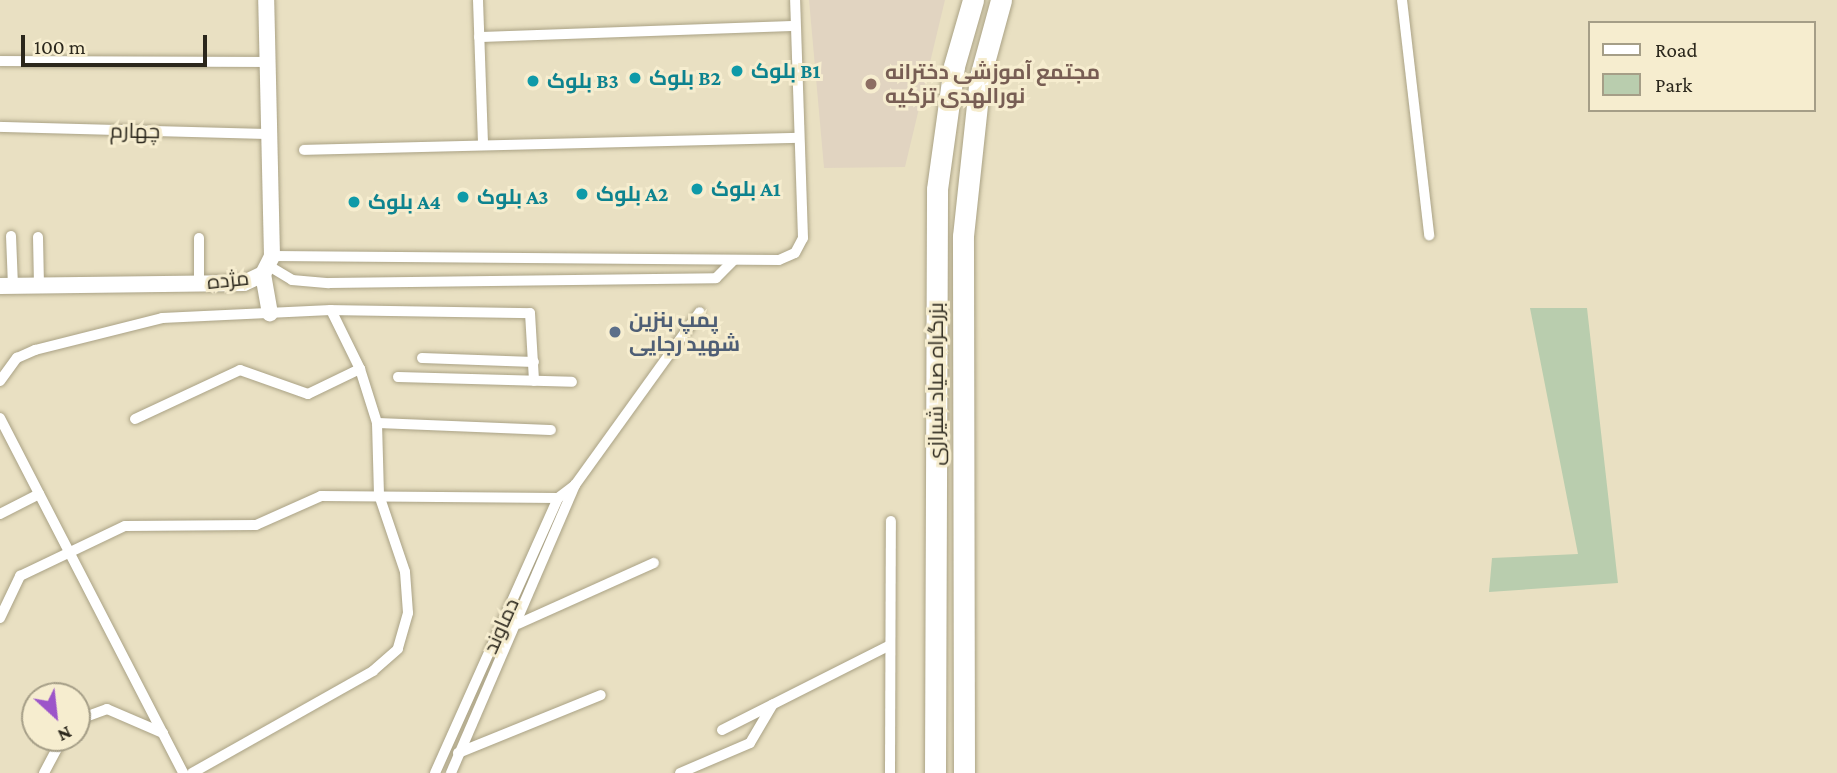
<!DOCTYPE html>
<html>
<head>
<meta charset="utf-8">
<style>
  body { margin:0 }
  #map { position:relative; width:1837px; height:773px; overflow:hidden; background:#e9e0c2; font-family:"Crimson Pro",Cairo,serif }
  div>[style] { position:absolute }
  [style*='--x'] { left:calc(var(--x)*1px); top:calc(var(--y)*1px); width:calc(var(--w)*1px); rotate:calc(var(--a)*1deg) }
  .education>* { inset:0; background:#e1d4c1 }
  .green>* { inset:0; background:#b9cdae }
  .roads { filter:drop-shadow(0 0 2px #aaa285) drop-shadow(0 0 2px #aaa285) }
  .street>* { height:10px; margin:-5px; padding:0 5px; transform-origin:5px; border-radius:5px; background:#fff }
  .secondary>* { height:16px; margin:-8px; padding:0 8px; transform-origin:8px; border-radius:8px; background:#fff }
  .highway>* { height:21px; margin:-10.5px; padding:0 10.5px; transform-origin:10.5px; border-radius:10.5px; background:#fff }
  .dots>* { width:19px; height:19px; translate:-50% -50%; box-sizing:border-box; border:4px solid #f6edcf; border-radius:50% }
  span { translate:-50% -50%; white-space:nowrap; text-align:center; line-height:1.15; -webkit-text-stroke:6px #f6edcf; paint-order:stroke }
  .culture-label { font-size:21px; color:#0d838f; font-weight:700 }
  .left { translate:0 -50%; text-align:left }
  .education-label { font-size:21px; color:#785e54; font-weight:700 }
  .street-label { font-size:21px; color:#2b271c }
  .service-label { font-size:21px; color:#4e5e75; font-weight:700 }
  .legend { position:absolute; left:1588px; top:21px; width:228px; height:91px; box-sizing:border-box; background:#f6edcf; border:2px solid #a59e87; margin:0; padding:9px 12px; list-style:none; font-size:21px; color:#2b271c }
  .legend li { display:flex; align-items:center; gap:14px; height:35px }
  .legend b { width:35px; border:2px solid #a59e87 }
  .north { position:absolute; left:21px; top:682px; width:70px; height:70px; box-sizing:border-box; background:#f6edcf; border:2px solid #a59e87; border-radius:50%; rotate:153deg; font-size:19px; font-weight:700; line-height:28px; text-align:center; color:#2b271c }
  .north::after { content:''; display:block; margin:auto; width:24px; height:32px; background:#9c55c9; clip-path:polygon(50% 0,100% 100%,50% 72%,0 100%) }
  .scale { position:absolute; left:21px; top:35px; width:186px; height:32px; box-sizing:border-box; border:4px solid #2b271c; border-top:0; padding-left:9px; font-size:21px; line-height:24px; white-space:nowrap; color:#2b271c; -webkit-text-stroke:5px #f6edcf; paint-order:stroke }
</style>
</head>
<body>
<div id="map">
  <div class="education">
    <i style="clip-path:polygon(809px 0,945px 0,905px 167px,824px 168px)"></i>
  </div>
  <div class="green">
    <i style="clip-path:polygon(1530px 308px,1587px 308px,1618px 583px,1489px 592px,1492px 558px,1578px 554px)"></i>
  </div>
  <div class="roads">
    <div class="street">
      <i style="--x:478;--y:0;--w:142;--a:88"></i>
      <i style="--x:1402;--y:0;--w:237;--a:83.4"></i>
      <i style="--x:479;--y:37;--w:315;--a:-2"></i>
      <i style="--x:0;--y:61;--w:268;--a:0.2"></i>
      <i style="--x:0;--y:127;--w:271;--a:1.5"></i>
      <i style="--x:304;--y:150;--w:492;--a:-1.4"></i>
      <i style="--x:11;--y:236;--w:50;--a:87.7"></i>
      <i style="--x:38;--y:237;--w:49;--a:88.8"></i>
      <i style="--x:199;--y:238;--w:45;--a:90"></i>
      <i style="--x:272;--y:256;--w:507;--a:0.45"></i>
      <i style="--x:779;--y:260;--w:17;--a:-24"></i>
      <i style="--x:795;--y:253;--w:17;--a:-62"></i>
      <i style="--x:803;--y:238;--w:238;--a:-91.9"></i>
      <i style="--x:269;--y:266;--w:27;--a:31"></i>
      <i style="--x:292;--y:280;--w:37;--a:5"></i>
      <i style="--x:329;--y:283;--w:387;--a:-0.7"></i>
      <i style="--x:716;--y:278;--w:25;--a:-45"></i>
      <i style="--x:331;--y:310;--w:199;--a:0.9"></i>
      <i style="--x:530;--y:313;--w:68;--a:86.6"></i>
      <i style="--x:422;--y:358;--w:112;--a:2"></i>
      <i style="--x:398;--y:377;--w:174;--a:1.6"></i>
      <i style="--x:0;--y:381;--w:29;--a:-54"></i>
      <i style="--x:17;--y:358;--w:20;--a:-24"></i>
      <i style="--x:35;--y:350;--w:131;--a:-14.1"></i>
      <i style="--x:162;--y:318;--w:169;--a:-2.7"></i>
      <i style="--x:331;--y:310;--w:66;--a:63.8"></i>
      <i style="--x:360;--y:369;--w:57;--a:72.5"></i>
      <i style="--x:377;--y:423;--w:72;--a:88.4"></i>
      <i style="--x:379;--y:495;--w:81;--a:71.3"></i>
      <i style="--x:405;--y:572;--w:41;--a:85.8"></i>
      <i style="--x:408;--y:613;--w:37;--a:106"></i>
      <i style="--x:398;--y:649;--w:33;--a:139"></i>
      <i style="--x:373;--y:671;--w:208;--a:150.6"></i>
      <i style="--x:0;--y:418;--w:399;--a:62.7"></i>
      <i style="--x:135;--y:419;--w:116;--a:-25"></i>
      <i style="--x:240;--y:370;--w:72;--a:19.4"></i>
      <i style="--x:308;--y:394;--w:58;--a:-25.7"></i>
      <i style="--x:377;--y:423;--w:174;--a:2.3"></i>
      <i style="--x:0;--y:514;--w:44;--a:-27.1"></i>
      <i style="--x:0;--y:618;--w:47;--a:-64.5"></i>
      <i style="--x:20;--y:576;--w:116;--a:-25.5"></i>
      <i style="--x:125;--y:526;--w:131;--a:-0.4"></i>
      <i style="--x:256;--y:525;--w:71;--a:-24"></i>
      <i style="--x:321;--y:496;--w:237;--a:0.5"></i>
      <i style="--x:518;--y:624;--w:149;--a:-24.2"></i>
      <i style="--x:77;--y:720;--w:32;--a:-20"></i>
      <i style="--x:107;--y:709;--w:61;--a:23.2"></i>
      <i style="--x:722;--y:730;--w:186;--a:-26.8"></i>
      <i style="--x:458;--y:753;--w:154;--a:-22.1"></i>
      <i style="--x:44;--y:773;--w:40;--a:-62"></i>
      <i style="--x:435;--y:773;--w:301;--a:-65.9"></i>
      <i style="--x:558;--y:498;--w:21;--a:-37"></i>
      <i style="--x:575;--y:485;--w:213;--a:-54.2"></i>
      <i style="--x:451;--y:773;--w:314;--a:-66.7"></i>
      <i style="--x:680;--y:773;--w:76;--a:-23.2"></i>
      <i style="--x:750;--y:743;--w:45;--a:-59.5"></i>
      <i style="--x:890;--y:773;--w:252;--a:-89.8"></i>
    </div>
    <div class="secondary">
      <i style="--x:263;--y:274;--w:40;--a:80"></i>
      <i style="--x:0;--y:286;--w:244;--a:-0.7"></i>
      <i style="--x:244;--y:283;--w:21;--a:-25"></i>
      <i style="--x:263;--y:274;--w:20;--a:-63"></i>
      <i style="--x:272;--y:256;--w:256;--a:-91.3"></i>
    </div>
    <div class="highway">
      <i style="--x:935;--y:773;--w:584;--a:-89.8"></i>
      <i style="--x:937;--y:189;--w:124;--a:-82.1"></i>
      <i style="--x:954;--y:66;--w:69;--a:-73.9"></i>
      <i style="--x:964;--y:773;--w:537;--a:-90.11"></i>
      <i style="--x:963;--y:236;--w:160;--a:-83.9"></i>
      <i style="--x:980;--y:77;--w:80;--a:-74.7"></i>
    </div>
  </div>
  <div class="dots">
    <i style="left:737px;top:71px;background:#0f9aa8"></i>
    <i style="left:635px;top:78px;background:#0f9aa8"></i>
    <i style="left:533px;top:81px;background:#0f9aa8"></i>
    <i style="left:871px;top:84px;background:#8d6e63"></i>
    <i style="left:697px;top:189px;background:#0f9aa8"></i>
    <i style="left:582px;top:194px;background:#0f9aa8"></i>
    <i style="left:463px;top:197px;background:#0f9aa8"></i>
    <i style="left:354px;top:202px;background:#0f9aa8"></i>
    <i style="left:615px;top:332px;background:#5c6f8a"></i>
  </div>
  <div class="culture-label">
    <span class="left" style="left:751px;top:71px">بلوک B1</span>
    <span class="left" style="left:649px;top:78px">بلوک B2</span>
    <span class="left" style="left:547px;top:81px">بلوک B3</span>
    <span class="left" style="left:711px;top:189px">بلوک A1</span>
    <span class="left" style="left:596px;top:194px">بلوک A2</span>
    <span class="left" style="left:477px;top:197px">بلوک A3</span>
    <span class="left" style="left:368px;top:202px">بلوک A4</span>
  </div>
  <div class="education-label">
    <span class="left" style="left:885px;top:84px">مجتمع آموزشی دخترانه<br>نورالهدی تزکیه</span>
  </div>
  <div class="street-label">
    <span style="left:135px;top:131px;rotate:1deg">چهارم</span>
    <span style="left:228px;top:280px;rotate:-6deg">مژده</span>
    <span style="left:936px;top:384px;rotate:-90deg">بزرگراه صیاد شیرازی</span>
    <span style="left:501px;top:626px;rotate:-66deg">دماوند</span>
  </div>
  <div class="service-label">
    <span class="left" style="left:629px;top:332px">پمپ بنزین<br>شهید رجایی</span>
  </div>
  <ul class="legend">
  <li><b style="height:9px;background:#fff"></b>Road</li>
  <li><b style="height:19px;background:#b9cdae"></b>Park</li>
  </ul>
  <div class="north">N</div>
  <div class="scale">100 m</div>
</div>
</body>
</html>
